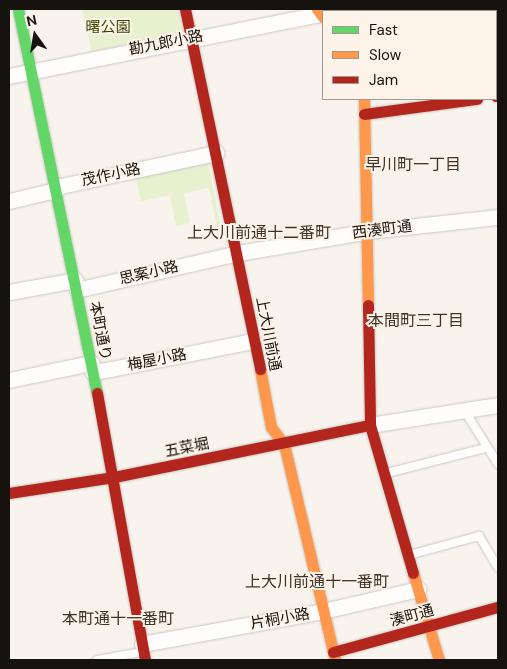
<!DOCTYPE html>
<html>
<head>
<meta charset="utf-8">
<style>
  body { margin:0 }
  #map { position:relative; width:507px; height:669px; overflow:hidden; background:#f8f3ed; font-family:"DM Sans","Noto Sans JP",sans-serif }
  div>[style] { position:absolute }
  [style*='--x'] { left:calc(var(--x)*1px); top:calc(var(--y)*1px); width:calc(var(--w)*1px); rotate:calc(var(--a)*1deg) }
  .green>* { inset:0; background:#e7f0cf }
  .roads { filter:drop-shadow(0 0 1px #cac6c1) drop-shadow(0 0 1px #cac6c1) }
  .lane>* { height:8px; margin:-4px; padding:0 4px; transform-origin:4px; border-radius:4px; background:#fefdfc }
  .street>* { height:15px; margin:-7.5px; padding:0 7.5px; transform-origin:7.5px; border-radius:7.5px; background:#fefdfc }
  .fast>* { height:11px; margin:-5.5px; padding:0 5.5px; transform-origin:5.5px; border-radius:5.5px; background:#63d668 }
  .slow>* { height:11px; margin:-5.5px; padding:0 5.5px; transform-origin:5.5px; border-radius:5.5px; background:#ff974d }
  .jam>* { height:11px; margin:-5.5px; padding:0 5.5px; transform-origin:5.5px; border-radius:5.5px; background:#b3261e }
  span { translate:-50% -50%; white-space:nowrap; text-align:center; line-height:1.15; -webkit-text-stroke:4px #fdf3e8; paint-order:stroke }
  .park-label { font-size:15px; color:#364700 }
  .street-label { font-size:15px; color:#16120d }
  .neighbourhood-label { font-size:16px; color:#3e342a }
  .frame { position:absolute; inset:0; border:10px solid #16120d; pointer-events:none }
  .legend { position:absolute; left:322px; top:10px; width:175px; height:90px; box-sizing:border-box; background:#fdf3e8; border:1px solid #a19990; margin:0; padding:6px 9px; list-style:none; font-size:15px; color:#16120d }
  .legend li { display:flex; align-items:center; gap:10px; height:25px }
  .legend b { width:25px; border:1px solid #a19990 }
  .north { position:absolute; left:10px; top:10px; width:50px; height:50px; -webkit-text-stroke:4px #fdf3e8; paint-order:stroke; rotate:347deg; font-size:14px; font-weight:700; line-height:20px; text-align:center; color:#16120d }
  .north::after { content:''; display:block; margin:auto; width:18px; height:22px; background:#16120d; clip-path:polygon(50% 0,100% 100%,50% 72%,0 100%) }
</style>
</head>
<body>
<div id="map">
  <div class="green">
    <i style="clip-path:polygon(82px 9px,178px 9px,183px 32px,92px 52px)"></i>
    <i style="clip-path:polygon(207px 158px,221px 227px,217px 228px,209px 188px,184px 193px,190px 223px,176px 226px,170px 195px,141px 201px,135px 173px)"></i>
  </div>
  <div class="roads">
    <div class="lane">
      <i style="--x:464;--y:410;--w:64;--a:57.8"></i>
      <i style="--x:387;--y:473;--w:102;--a:-14.2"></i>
      <i style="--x:409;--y:555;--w:73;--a:-15.2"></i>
      <i style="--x:479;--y:536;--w:37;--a:59"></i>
      <i style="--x:97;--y:660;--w:46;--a:-10.1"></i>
    </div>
    <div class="street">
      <i style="--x:9;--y:76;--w:320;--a:-11.3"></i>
      <i style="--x:9;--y:201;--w:48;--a:-13.2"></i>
      <i style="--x:56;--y:190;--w:3;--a:-90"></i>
      <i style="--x:56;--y:187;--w:164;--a:-12"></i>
      <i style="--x:9;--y:292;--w:67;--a:-10.3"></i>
      <i style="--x:75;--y:280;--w:9;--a:77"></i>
      <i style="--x:77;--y:289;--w:8;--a:-7"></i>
      <i style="--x:85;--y:288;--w:157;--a:-12.9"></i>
      <i style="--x:238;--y:253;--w:133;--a:-9.5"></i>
      <i style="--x:369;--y:231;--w:130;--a:-6.2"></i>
      <i style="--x:9;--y:380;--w:84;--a:-11.7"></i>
      <i style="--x:91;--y:363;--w:9;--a:77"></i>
      <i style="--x:93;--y:372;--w:18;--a:-9"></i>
      <i style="--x:111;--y:369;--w:145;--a:-11.2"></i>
      <i style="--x:370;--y:425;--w:130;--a:-8.9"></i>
      <i style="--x:142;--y:644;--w:184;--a:-10.3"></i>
      <i style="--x:323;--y:611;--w:98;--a:-13"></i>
    </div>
    <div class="fast">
      <i style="--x:18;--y:9;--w:392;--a:78.4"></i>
    </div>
    <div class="slow">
      <i style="--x:317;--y:9;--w:10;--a:53"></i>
      <i style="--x:364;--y:99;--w:206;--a:88.9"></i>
      <i style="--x:260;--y:369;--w:59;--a:79.3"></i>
      <i style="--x:271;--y:427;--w:21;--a:53"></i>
      <i style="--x:284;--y:444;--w:222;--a:76.7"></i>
      <i style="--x:413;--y:573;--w:91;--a:73.4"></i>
    </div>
    <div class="jam">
      <i style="--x:185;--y:9;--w:368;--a:78.2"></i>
      <i style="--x:371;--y:11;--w:3;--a:-45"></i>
      <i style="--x:496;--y:96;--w:2;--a:0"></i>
      <i style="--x:364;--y:114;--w:114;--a:-7.6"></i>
      <i style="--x:368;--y:305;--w:120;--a:89"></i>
      <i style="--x:370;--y:425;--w:154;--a:73.8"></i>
      <i style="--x:97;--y:393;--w:271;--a:79.8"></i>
      <i style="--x:9;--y:493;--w:106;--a:-8.7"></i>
      <i style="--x:114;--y:477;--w:261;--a:-11.5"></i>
      <i style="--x:333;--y:652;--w:171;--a:-15.3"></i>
    </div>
  </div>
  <div class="park-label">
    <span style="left:108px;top:28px">曙公園</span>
  </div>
  <div class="street-label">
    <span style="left:166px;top:43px;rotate:-11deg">勘九郎小路</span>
    <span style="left:111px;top:175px;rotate:-12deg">茂作小路</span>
    <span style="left:382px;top:230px;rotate:-7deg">西湊町通</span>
    <span style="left:149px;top:273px;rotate:-13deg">思案小路</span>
    <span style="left:100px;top:331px;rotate:79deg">本町通り</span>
    <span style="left:268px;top:334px;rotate:79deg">上大川前通</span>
    <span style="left:157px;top:360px;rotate:-11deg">梅屋小路</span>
    <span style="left:187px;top:448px;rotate:-11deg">五菜堀</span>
    <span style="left:412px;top:616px;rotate:-15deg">湊町通</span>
    <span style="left:280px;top:619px;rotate:-10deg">片桐小路</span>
  </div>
  <div class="neighbourhood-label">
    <span style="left:413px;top:165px">早川町一丁目</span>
    <span style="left:259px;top:233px">上大川前通十二番町</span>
    <span style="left:416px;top:321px">本間町三丁目</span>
    <span style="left:317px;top:582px">上大川前通十一番町</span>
    <span style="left:118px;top:619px">本町通十一番町</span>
  </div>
  <div class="frame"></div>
  <ul class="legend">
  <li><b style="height:6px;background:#63d668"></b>Fast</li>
  <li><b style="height:6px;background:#ff974d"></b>Slow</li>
  <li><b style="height:6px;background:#b3261e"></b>Jam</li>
  </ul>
  <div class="north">N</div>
</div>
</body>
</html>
